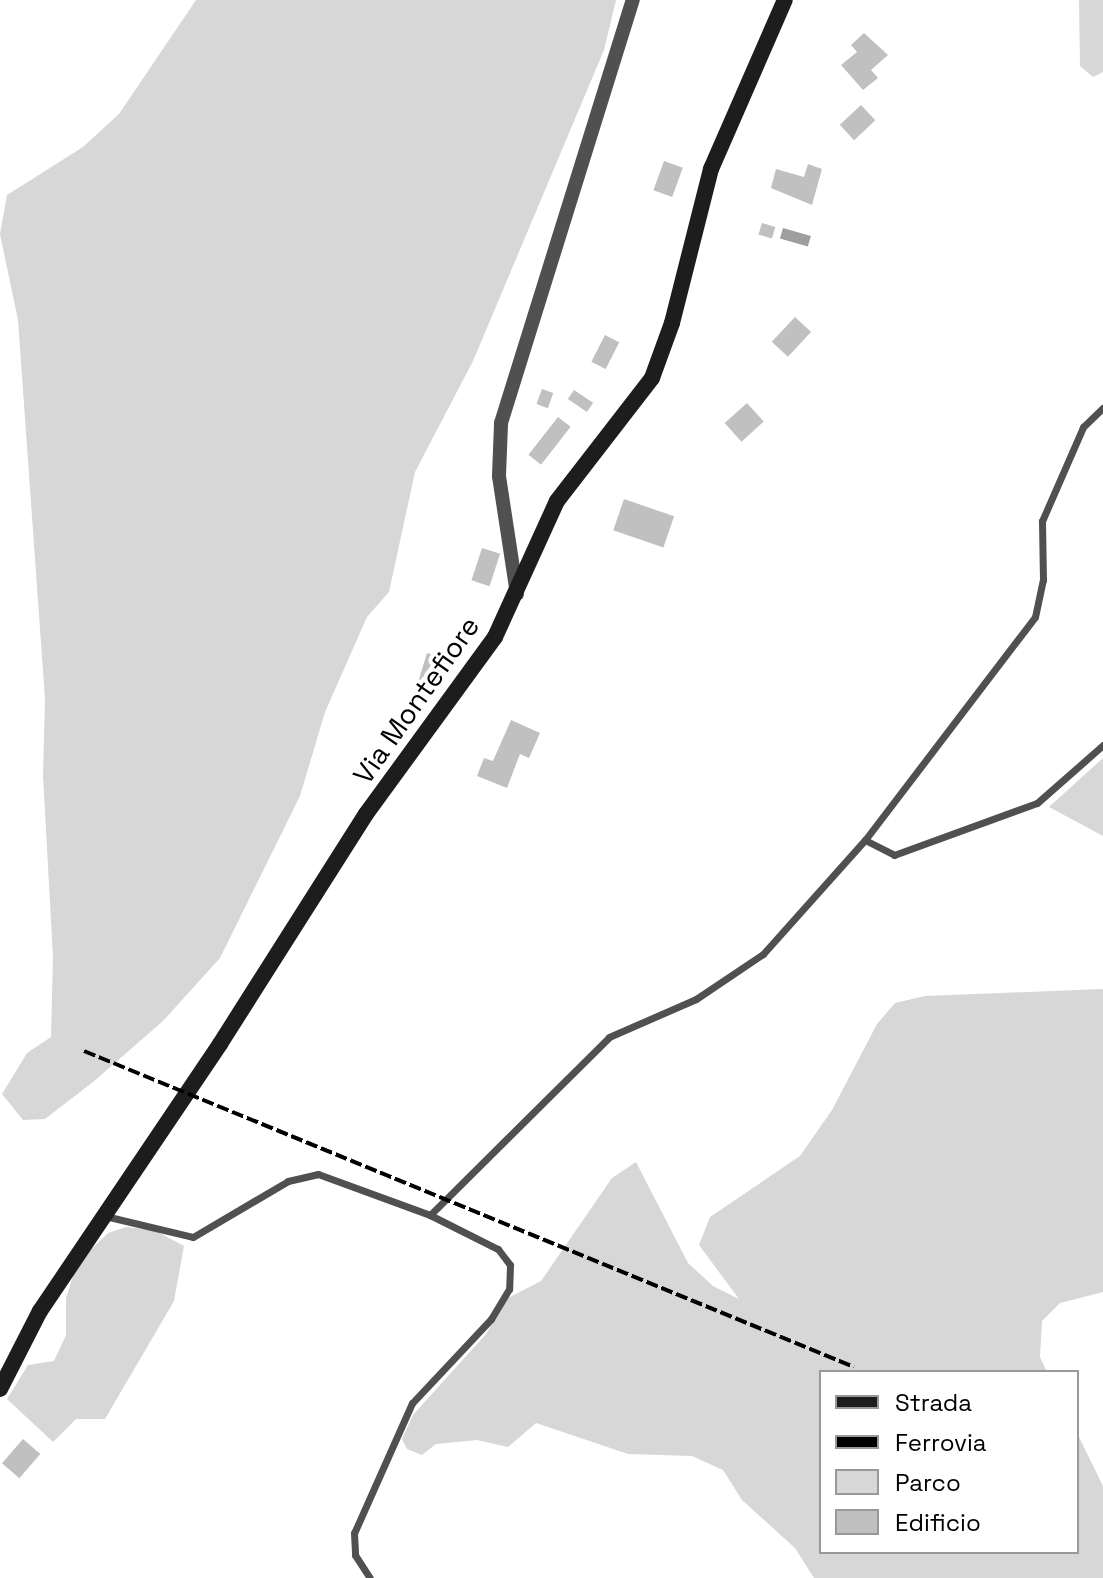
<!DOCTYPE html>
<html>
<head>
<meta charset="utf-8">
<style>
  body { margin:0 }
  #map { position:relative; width:1103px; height:1578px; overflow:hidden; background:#fff; font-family:"Space Grotesk",sans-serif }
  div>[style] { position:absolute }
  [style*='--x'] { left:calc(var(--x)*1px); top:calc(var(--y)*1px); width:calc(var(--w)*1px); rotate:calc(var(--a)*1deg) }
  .green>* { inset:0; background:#d7d7d7 }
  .water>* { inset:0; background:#9e9e9e; transform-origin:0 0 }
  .building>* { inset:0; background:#c0c0c0; transform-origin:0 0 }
  .lane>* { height:7px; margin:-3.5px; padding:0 3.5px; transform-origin:3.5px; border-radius:3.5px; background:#505050 }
  .street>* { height:14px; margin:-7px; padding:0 7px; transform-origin:7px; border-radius:7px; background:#505050 }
  .secondary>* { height:16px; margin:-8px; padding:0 8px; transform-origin:8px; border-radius:8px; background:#1d1d1d }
  .rail>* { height:4px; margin-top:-2px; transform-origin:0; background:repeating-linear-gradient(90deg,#000 0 12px,transparent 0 16px) }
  span { translate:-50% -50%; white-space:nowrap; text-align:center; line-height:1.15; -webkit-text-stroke:8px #fff; paint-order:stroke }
  .street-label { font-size:28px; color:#000 }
  .legend { position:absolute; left:819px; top:1370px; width:260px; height:184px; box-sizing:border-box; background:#fff; border:2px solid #999; margin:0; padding:10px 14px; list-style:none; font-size:24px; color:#000 }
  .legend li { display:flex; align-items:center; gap:16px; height:40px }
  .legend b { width:40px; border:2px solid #999 }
</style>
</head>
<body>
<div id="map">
  <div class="green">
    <i style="clip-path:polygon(196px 0,616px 0,604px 50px,473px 361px,415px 472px,389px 592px,367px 617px,325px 712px,300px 796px,220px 958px,163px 1021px,93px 1082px,45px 1119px,23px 1120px,2px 1094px,27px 1053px,51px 1037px,53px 957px,43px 776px,45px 699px,18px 320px,0 234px,7px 195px,83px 147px,119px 114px)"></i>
    <i style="clip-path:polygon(1079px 0,1103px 0,1103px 72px,1093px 77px,1080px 66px)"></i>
    <i style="clip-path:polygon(1103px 758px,1103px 836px,1049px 807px)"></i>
    <i style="clip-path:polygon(1103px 989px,1103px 1292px,1060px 1303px,1042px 1321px,1040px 1357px,1047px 1372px,821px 1372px,821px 1552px,1077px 1552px,1077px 1433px,1103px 1486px,1103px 1578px,814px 1578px,795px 1548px,742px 1500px,723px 1470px,692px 1456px,628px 1454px,536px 1423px,508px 1447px,477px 1440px,436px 1444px,422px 1455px,407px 1449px,402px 1439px,413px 1415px,486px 1334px,508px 1298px,541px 1281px,612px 1178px,636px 1162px,688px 1263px,713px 1286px,739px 1299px,699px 1245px,710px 1217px,800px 1156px,832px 1110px,877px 1024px,895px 1003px,925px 996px)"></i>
    <i style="clip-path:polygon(126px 1227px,154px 1230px,184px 1246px,174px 1301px,105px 1419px,76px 1419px,53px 1442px,7px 1399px,28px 1365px,54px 1361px,66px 1335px,66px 1298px,77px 1263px,108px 1233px)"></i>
  </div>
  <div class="water">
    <i style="left:783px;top:228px;width:29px;height:11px;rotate:16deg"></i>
  </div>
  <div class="building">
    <i style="clip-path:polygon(864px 33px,888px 55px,871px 70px,878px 78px,863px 90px,841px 65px,857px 52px,851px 45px)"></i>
    <i style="left:861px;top:105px;width:21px;height:29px;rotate:47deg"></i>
    <i style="left:664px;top:161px;width:20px;height:31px;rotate:20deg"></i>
    <i style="clip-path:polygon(808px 164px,822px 169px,812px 205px,771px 188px,776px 169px,804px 177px)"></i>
    <i style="left:762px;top:223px;width:14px;height:12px;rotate:17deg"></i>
    <i style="left:795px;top:317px;width:22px;height:34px;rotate:43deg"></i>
    <i style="left:605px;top:335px;width:16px;height:30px;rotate:27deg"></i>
    <i style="left:542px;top:389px;width:12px;height:16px;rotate:20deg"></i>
    <i style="left:574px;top:390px;width:23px;height:11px;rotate:34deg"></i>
    <i style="left:747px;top:403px;width:25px;height:30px;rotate:48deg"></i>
    <i style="left:558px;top:417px;width:16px;height:48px;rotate:38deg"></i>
    <i style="left:624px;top:499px;width:53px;height:33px;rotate:19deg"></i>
    <i style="left:482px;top:548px;width:19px;height:34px;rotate:18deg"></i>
    <i style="left:427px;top:653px;width:17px;height:45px;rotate:17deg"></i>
    <i style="clip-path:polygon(511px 720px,540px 733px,529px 758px,520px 754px,507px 788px,477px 776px,484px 758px,493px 761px)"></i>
    <i style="left:23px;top:1439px;width:23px;height:32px;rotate:41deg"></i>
  </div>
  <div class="lane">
    <i style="--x:865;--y:840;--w:33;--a:27"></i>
    <i style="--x:894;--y:855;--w:152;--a:-20"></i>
    <i style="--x:1037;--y:803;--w:88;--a:-41.3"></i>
    <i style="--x:430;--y:1215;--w:252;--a:-44.8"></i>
    <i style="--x:609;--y:1037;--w:95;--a:-23.6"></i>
    <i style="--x:696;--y:999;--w:81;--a:-33.9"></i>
    <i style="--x:763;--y:954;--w:153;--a:-48.2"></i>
    <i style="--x:865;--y:840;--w:280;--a:-52.7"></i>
    <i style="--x:1035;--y:617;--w:38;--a:-78"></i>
    <i style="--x:1043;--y:580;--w:59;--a:-91"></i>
    <i style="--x:1042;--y:521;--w:103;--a:-66.4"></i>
    <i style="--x:1083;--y:427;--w:28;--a:-44"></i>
    <i style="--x:105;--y:1216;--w:90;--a:13.4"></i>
    <i style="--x:193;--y:1237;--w:110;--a:-30.5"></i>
    <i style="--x:288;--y:1181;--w:31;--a:-13"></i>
    <i style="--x:318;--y:1174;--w:119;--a:20.1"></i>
    <i style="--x:430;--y:1215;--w:76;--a:26.6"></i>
    <i style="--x:498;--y:1249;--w:20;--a:53"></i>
    <i style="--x:510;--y:1265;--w:24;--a:92"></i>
    <i style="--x:509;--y:1289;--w:35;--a:121"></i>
    <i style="--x:491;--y:1319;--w:115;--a:133.2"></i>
    <i style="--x:412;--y:1403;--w:142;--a:114"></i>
    <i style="--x:354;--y:1533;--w:22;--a:87"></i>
    <i style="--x:355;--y:1555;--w:27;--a:57"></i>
  </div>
  <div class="street">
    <i style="--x:517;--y:594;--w:119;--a:-98.7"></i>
    <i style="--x:499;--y:476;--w:53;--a:-87.8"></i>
    <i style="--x:501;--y:423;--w:443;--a:-72.7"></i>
  </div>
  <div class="secondary">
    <i style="--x:0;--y:1389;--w:88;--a:-62.9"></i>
    <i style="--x:40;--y:1311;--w:322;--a:-56"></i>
    <i style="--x:220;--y:1044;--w:272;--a:-57.6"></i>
    <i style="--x:366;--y:814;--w:219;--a:-53.9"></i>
    <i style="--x:495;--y:637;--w:149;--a:-65.5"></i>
    <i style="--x:557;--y:501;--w:155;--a:-52.3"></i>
    <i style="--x:652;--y:378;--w:59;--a:-70"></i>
    <i style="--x:672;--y:323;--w:159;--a:-75.8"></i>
    <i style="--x:711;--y:169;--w:184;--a:-66.4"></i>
  </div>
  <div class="rail">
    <i style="--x:84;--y:1051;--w:832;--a:22.31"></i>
  </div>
  <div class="street-label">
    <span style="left:416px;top:700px;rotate:-55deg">Via Montefiore</span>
  </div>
  <ul class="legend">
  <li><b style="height:10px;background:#1d1d1d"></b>Strada</li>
  <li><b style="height:10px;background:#000"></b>Ferrovia</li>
  <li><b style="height:22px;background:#d7d7d7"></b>Parco</li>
  <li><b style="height:22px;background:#c0c0c0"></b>Edificio</li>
  </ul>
</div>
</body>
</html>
